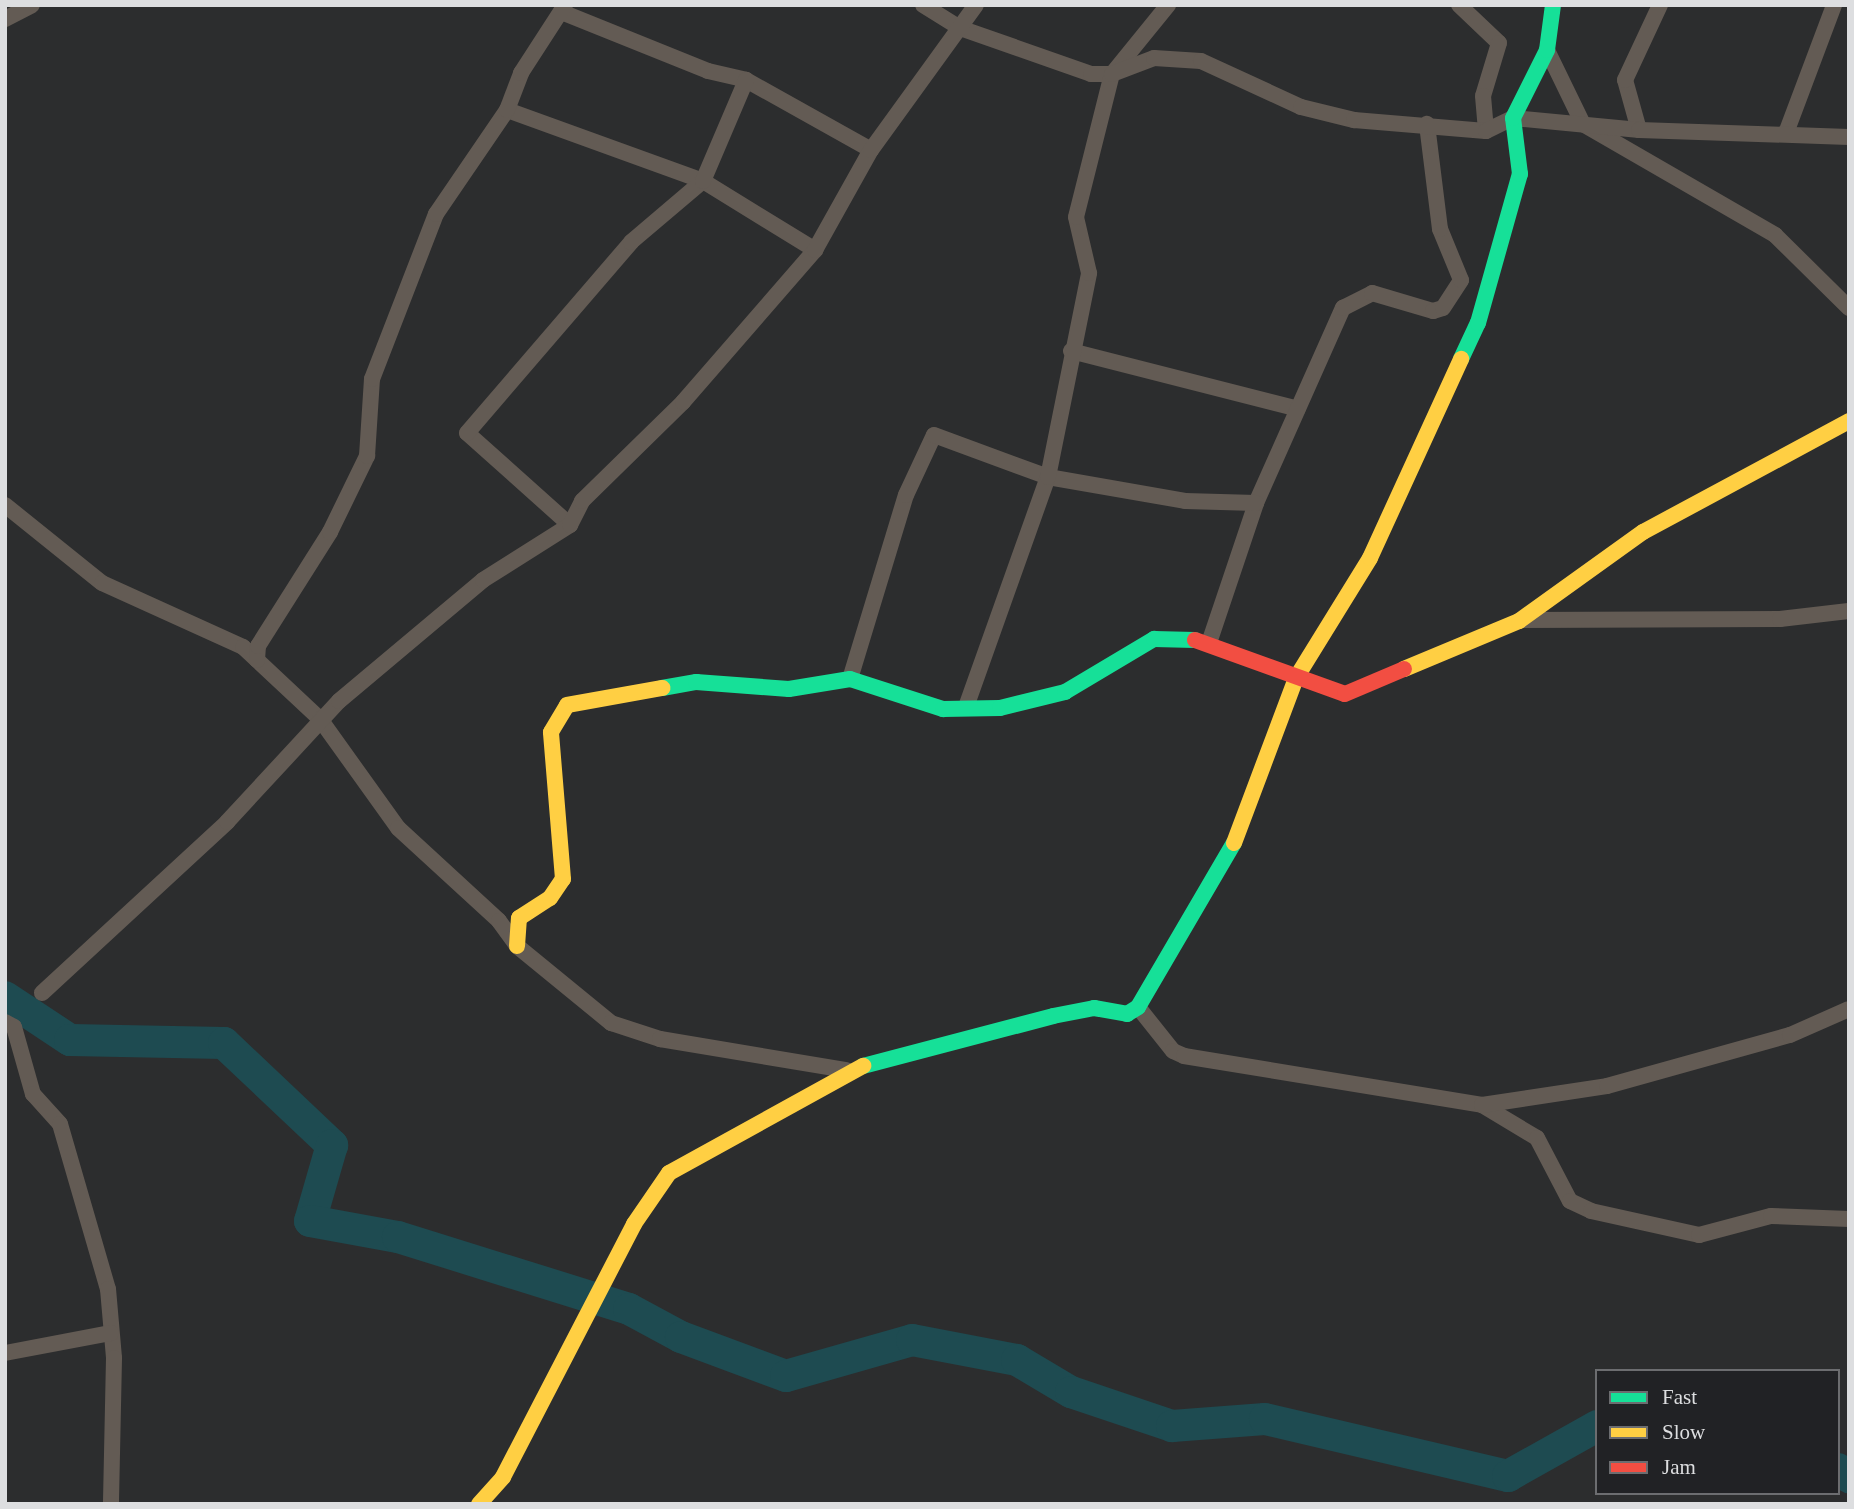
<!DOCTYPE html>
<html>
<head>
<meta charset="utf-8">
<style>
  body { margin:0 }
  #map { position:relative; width:1854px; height:1509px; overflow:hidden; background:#2c2d2e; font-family:Georgia,serif }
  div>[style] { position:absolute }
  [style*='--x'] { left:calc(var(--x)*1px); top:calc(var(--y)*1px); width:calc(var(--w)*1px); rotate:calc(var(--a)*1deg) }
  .river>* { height:32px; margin:-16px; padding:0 16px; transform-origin:16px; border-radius:16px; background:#1e4b51 }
  .street>* { height:16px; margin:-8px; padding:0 8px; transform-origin:8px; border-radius:8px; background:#635b54 }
  .fast>* { height:16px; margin:-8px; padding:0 8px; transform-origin:8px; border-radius:8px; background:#16e098 }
  .slow>* { height:16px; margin:-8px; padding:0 8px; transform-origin:8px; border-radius:8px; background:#ffcf43 }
  .jam>* { height:16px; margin:-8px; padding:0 8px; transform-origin:8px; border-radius:8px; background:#f24e42 }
  span { translate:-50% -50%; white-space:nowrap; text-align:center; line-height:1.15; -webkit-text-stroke:5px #212225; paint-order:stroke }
  .frame { position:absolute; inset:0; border:7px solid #dddee0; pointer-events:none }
  .legend { position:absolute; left:1595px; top:1369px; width:245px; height:126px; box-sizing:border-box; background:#212225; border:2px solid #6c6d70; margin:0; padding:9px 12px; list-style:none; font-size:21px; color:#dddee0 }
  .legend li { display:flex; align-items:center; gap:14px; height:35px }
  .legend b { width:35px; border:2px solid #6c6d70 }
</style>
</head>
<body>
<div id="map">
  <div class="river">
    <i style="--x:5;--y:997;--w:78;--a:33.5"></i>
    <i style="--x:70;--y:1040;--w:154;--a:1.1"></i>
    <i style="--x:224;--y:1043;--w:149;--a:43.4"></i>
    <i style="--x:332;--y:1145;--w:79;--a:106.1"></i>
    <i style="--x:310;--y:1221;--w:89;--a:10.3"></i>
    <i style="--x:398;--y:1237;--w:242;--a:17.3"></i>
    <i style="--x:629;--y:1309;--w:59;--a:28.3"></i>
    <i style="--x:681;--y:1337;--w:112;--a:20.4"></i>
    <i style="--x:786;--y:1376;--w:131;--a:-15.9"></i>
    <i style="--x:912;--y:1340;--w:107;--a:10.8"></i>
    <i style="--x:1017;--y:1360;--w:63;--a:30.7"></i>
    <i style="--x:1071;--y:1392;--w:107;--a:18.6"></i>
    <i style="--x:1172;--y:1426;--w:93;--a:-4.3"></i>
    <i style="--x:1265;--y:1419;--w:250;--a:13.2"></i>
    <i style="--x:1508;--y:1476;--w:102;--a:-29.3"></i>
    <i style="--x:1838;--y:1469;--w:14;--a:36"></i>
  </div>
  <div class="street">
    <i style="--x:923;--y:5;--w:44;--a:31.9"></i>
    <i style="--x:960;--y:28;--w:139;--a:19.3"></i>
    <i style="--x:1091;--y:74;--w:21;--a:0"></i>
    <i style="--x:1112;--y:74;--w:89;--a:-50.9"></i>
    <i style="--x:1459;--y:5;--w:55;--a:43.5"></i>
    <i style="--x:1499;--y:43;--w:55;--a:106.8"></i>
    <i style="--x:1483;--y:96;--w:35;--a:85"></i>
    <i style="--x:564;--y:13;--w:155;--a:21.9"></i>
    <i style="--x:708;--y:71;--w:39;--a:13"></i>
    <i style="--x:746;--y:80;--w:143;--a:29.2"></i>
    <i style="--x:5;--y:19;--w:30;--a:-27"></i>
    <i style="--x:1547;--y:50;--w:82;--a:64.1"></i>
    <i style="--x:1583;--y:124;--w:222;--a:30"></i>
    <i style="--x:1775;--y:235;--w:104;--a:44.6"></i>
    <i style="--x:507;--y:110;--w:208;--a:19.9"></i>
    <i style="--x:703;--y:181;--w:132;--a:31.6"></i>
    <i style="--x:1639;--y:130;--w:52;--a:-105.6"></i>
    <i style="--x:1625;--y:80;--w:83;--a:-65"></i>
    <i style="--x:1786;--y:133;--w:137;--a:-69.4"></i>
    <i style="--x:1071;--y:351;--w:234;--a:14.3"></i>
    <i style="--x:5;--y:505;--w:124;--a:38.8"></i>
    <i style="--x:102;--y:583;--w:155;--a:24.4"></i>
    <i style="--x:243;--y:647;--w:105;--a:43.1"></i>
    <i style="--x:320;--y:719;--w:134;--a:54.4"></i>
    <i style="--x:398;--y:828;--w:137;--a:42.6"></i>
    <i style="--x:499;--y:921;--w:31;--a:54"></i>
    <i style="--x:517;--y:946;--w:122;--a:39.3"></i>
    <i style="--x:611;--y:1023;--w:52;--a:18.1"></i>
    <i style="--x:660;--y:1039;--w:189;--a:9.5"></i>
    <i style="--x:570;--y:525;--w:138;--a:-138.2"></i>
    <i style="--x:467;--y:433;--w:252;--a:-49.3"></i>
    <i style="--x:631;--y:242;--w:94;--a:-40.3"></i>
    <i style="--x:703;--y:181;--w:110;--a:-66.9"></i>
    <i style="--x:1521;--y:620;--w:259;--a:-0.2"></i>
    <i style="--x:1780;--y:619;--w:69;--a:-6.6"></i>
    <i style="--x:1210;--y:640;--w:145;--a:-71.4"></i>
    <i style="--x:1256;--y:503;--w:214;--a:-66"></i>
    <i style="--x:1343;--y:308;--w:33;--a:-27"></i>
    <i style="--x:1372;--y:293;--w:64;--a:16.4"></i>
    <i style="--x:1433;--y:311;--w:10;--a:-17"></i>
    <i style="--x:1443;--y:308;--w:33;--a:-57"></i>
    <i style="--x:1461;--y:280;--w:55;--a:-112.4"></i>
    <i style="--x:1440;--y:229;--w:106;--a:-97.1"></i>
    <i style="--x:257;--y:660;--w:14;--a:-86"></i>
    <i style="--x:258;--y:646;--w:135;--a:-57.7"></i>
    <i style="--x:330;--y:532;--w:85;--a:-64"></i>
    <i style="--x:367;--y:456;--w:77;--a:-86.3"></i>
    <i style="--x:372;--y:379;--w:177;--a:-68.8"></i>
    <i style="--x:436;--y:214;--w:126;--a:-55.7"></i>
    <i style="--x:507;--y:110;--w:40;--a:-69"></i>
    <i style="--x:521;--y:73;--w:81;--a:-57.1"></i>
    <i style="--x:850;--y:679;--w:192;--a:-73.1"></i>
    <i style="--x:906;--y:495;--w:66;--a:-65"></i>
    <i style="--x:934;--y:435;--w:121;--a:20.2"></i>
    <i style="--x:1048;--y:477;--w:139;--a:9.9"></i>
    <i style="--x:1185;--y:501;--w:71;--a:1.6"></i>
    <i style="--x:966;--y:707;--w:244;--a:-70.4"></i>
    <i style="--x:1048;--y:477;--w:208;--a:-78.6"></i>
    <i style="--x:1089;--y:273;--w:57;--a:-103.1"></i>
    <i style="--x:1076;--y:217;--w:147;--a:-75.9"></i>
    <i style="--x:1112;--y:74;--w:45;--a:-20.9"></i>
    <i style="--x:1154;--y:58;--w:47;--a:3.7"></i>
    <i style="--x:1201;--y:61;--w:110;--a:24.7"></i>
    <i style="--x:1301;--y:107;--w:55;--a:13.8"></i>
    <i style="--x:1354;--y:120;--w:132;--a:4.8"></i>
    <i style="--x:1486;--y:131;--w:30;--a:-26"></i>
    <i style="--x:1513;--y:118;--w:127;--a:5.4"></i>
    <i style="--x:1639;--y:130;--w:210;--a:1.9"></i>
    <i style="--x:42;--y:993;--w:252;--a:-42.7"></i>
    <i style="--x:227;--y:822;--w:165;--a:-47.2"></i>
    <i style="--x:339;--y:701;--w:188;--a:-40"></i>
    <i style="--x:483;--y:580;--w:103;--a:-32.3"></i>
    <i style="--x:570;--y:525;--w:27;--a:-63"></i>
    <i style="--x:582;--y:501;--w:141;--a:-44.4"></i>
    <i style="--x:683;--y:402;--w:201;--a:-49"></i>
    <i style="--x:815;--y:250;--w:115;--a:-60.8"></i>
    <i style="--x:871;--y:150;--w:179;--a:-54.1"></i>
    <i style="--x:1138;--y:1007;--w:56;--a:51.5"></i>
    <i style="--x:1173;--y:1051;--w:12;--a:24"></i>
    <i style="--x:1184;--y:1056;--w:302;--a:9.3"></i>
    <i style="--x:1482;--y:1105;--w:64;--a:31"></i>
    <i style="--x:1537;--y:1138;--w:71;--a:62.4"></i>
    <i style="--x:1570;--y:1201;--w:23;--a:25"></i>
    <i style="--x:1591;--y:1211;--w:111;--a:12.5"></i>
    <i style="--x:1699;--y:1235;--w:74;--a:-14.8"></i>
    <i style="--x:1771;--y:1216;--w:78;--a:2.2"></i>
    <i style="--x:5;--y:1022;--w:10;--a:29"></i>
    <i style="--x:14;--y:1027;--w:70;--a:74.2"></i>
    <i style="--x:33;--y:1094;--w:40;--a:48"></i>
    <i style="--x:60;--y:1124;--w:172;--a:73.8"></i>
    <i style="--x:108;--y:1289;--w:69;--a:85"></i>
    <i style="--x:114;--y:1358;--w:146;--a:91.2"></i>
    <i style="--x:1482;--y:1105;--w:126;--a:-8.6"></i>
    <i style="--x:1607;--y:1086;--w:190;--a:-15.6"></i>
    <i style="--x:1790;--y:1035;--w:64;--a:-23.8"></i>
    <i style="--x:5;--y:1353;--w:108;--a:-10.7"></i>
  </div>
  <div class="fast">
    <i style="--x:1461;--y:359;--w:40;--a:-65"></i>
    <i style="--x:1478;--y:323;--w:155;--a:-74.3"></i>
    <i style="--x:1520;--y:174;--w:56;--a:-97.1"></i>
    <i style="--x:1513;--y:118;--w:76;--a:-63.4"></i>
    <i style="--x:1547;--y:50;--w:45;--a:-82.4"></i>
    <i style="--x:662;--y:688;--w:35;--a:-10"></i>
    <i style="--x:696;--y:682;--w:93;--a:4.3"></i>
    <i style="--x:789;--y:689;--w:62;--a:-9.3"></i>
    <i style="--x:850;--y:679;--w:98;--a:17.9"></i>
    <i style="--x:943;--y:709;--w:57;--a:-1"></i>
    <i style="--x:1000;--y:708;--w:67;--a:-13.8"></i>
    <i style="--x:1065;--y:692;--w:104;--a:-30.8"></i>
    <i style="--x:1154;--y:639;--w:41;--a:1.4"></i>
    <i style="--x:863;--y:1066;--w:196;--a:-14.7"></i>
    <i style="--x:1053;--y:1016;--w:42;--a:-11"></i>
    <i style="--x:1094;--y:1008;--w:34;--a:10"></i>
    <i style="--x:1127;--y:1014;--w:13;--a:-32"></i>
    <i style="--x:1138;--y:1007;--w:190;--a:-59.7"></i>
  </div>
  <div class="slow">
    <i style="--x:1404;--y:669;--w:125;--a:-22.7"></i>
    <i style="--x:1519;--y:621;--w:153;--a:-35.7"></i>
    <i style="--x:1643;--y:532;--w:234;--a:-28.3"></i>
    <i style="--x:1234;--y:843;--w:176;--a:-69.4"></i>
    <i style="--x:1296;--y:678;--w:141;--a:-58.3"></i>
    <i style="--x:1370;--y:558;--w:219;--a:-65.4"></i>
    <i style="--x:517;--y:946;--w:28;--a:-86"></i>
    <i style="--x:519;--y:918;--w:37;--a:-33"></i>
    <i style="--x:550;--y:898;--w:23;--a:-56"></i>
    <i style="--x:563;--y:879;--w:147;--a:-94.7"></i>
    <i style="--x:551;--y:732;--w:31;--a:-59"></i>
    <i style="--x:567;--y:705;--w:97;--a:-10.1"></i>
    <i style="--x:479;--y:1504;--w:36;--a:-48"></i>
    <i style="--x:503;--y:1477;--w:285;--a:-62.6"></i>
    <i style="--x:634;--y:1224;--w:62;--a:-55.5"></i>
    <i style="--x:669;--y:1173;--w:222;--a:-28.9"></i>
  </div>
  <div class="jam">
    <i style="--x:1195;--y:640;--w:159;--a:19.8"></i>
    <i style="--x:1345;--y:694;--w:64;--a:-23"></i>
  </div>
  <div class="frame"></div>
  <ul class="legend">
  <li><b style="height:9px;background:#16e098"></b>Fast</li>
  <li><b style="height:9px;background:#ffcf43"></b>Slow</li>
  <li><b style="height:9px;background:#f24e42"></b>Jam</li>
  </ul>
</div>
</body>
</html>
